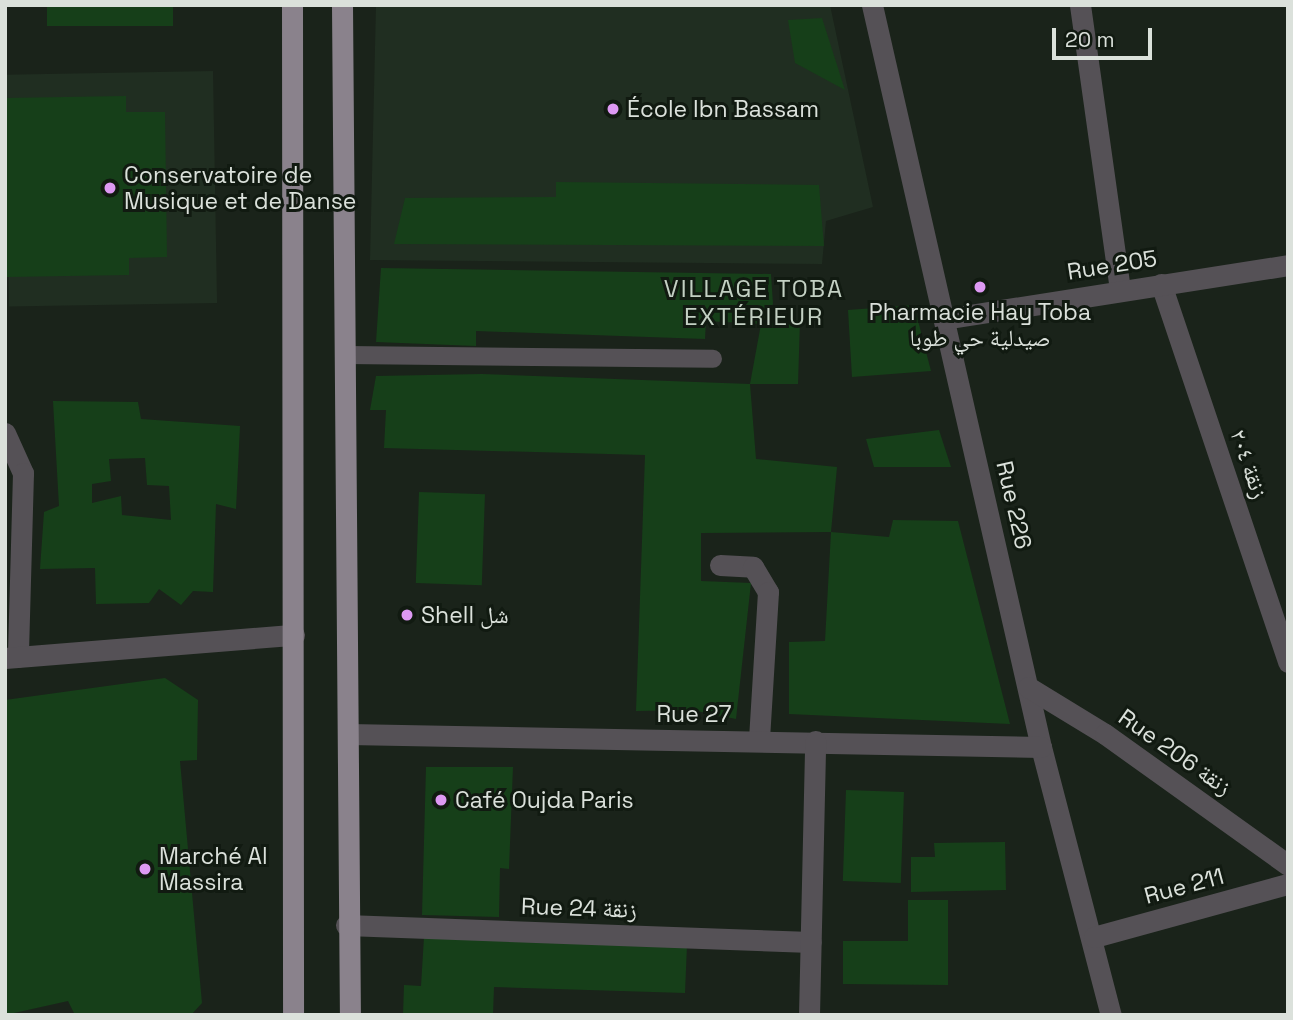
<!DOCTYPE html>
<html>
<head>
<meta charset="utf-8">
<style>
  body { margin:0 }
  #map { position:relative; width:1293px; height:1020px; overflow:hidden; background:#1a231a; font-family:"Space Grotesk","Noto Naskh Arabic",sans-serif }
  div>[style] { position:absolute }
  [style*='--x'] { left:calc(var(--x)*1px); top:calc(var(--y)*1px); width:calc(var(--w)*1px); rotate:calc(var(--a)*1deg) }
  .built>* { inset:0; background:#202e21; transform-origin:0 0 }
  .building>* { inset:0; background:#163f19; transform-origin:0 0 }
  .lane>* { height:18px; margin:-9px; padding:0 9px; transform-origin:9px; border-radius:9px; background:#555156 }
  .street>* { height:21px; margin:-10.5px; padding:0 10.5px; transform-origin:10.5px; border-radius:10.5px; background:#555156 }
  .primary>* { height:21px; margin:-10.5px; padding:0 10.5px; transform-origin:10.5px; border-radius:10.5px; background:#8a828c }
  .dots>* { width:19px; height:19px; translate:-50% -50%; box-sizing:border-box; border:4px solid #111a11; border-radius:50% }
  span { translate:-50% -50%; white-space:nowrap; text-align:center; line-height:1.15; -webkit-text-stroke:6px #111a11; paint-order:stroke }
  .poi-label { font-size:23px; color:#dbe1db }
  .left { translate:0 -50%; text-align:left }
  .street-label { font-size:23px; color:#dbe1db }
  .neighbourhood-label { font-size:24px; color:#c3d0c3; letter-spacing:2px }
  .frame { position:absolute; inset:0; border:7px solid #dbe1db; pointer-events:none }
  .scale { position:absolute; left:1052px; top:28px; width:100px; height:32px; box-sizing:border-box; border:4px solid #dbe1db; border-top:0; padding-left:9px; font-size:21px; line-height:24px; white-space:nowrap; color:#dbe1db; -webkit-text-stroke:5px #111a11; paint-order:stroke }
</style>
</head>
<body>
<div id="map">
  <div class="built">
    <i style="clip-path:polygon(376px 5px,830px 5px,873px 207px,826px 221px,822px 264px,370px 260px)"></i>
    <i style="left:213px;top:71px;width:232px;height:208px;rotate:89deg"></i>
  </div>
  <div class="building">
    <i style="left:47px;top:5px;width:126px;height:21px"></i>
    <i style="clip-path:polygon(822px 18px,845px 90px,795px 63px,788px 20px)"></i>
    <i style="clip-path:polygon(126px 96px,126px 112px,165px 112px,167px 257px,129px 258px,129px 275px,7px 277px,5px 98px)"></i>
    <i style="clip-path:polygon(556px 182px,819px 185px,824px 246px,394px 244px,405px 198px,556px 197px)"></i>
    <i style="clip-path:polygon(381px 268px,771px 274px,773px 304px,761px 324px,706px 321px,705px 339px,476px 331px,476px 346px,376px 342px)"></i>
    <i style="clip-path:polygon(914px 305px,931px 371px,852px 377px,848px 310px)"></i>
    <i style="clip-path:polygon(800px 320px,798px 384px,750px 384px,761px 324px)"></i>
    <i style="clip-path:polygon(482px 374px,750px 384px,756px 459px,837px 467px,831px 532px,889px 537px,893px 520px,958px 521px,1010px 724px,789px 714px,789px 642px,825px 641px,831px 532px,701px 533px,701px 581px,751px 583px,736px 719px,692px 710px,636px 711px,645px 455px,384px 448px,386px 410px,370px 410px,376px 376px)"></i>
    <i style="clip-path:polygon(evenodd,53px 401px,138px 402px,141px 419px,240px 426px,236px 509px,216px 504px,213px 592px,193px 591px,181px 605px,159px 589px,149px 603px,96px 604px,95px 568px,40px 569px,44px 512px,59px 506px,53px 401px,145px 458px,147px 485px,169px 486px,171px 520px,122px 515px,121px 496px,92px 503px,92px 484px,111px 481px,109px 459px,145px 458px)"></i>
    <i style="clip-path:polygon(939px 430px,951px 467px,874px 467px,866px 439px)"></i>
    <i style="left:419px;top:492px;width:66px;height:91px;rotate:2deg"></i>
    <i style="clip-path:polygon(165px 678px,198px 700px,197px 760px,180px 761px,202px 1003px,191px 1015px,75px 1015px,68px 1001px,5px 1015px,5px 700px)"></i>
    <i style="clip-path:polygon(426px 767px,513px 767px,509px 869px,500px 868px,499px 917px,422px 915px)"></i>
    <i style="left:846px;top:790px;width:58px;height:91px;rotate:2deg"></i>
    <i style="clip-path:polygon(1005px 842px,1006px 890px,911px 892px,911px 857px,935px 857px,934px 843px)"></i>
    <i style="clip-path:polygon(908px 900px,948px 900px,948px 985px,843px 984px,843px 941px,908px 941px)"></i>
    <i style="clip-path:polygon(424px 937px,687px 945px,685px 993px,494px 987px,493px 1015px,403px 1015px,404px 985px,421px 986px)"></i>
  </div>
  <div class="lane">
    <i style="--x:346;--y:355;--w:367;--a:0.6"></i>
  </div>
  <div class="street">
    <i style="--x:872;--y:5;--w:761;--a:77.17"></i>
    <i style="--x:1041;--y:747;--w:277;--a:75.4"></i>
    <i style="--x:1080;--y:5;--w:288;--a:82"></i>
    <i style="--x:1161;--y:284;--w:399;--a:71.4"></i>
    <i style="--x:944;--y:319;--w:348;--a:-8.9"></i>
    <i style="--x:5;--y:433;--w:44;--a:65.8"></i>
    <i style="--x:23;--y:473;--w:184;--a:91.6"></i>
    <i style="--x:720;--y:565;--w:33;--a:3"></i>
    <i style="--x:753;--y:567;--w:29;--a:59"></i>
    <i style="--x:768;--y:592;--w:148;--a:93.5"></i>
    <i style="--x:5;--y:658;--w:290;--a:-4.6"></i>
    <i style="--x:1028;--y:687;--w:90;--a:31.4"></i>
    <i style="--x:1105;--y:734;--w:225;--a:35.6"></i>
    <i style="--x:348;--y:734;--w:693;--a:1.07"></i>
    <i style="--x:346;--y:925;--w:465;--a:2.1"></i>
    <i style="--x:1094;--y:937;--w:201;--a:-15.3"></i>
    <i style="--x:809;--y:1015;--w:274;--a:-88.7"></i>
  </div>
  <div class="primary">
    <i style="--x:292;--y:5;--w:1010;--a:89.94"></i>
    <i style="--x:342;--y:5;--w:1010;--a:89.55"></i>
  </div>
  <div class="dots">
    <i style="left:613px;top:109px;background:#dd99f3"></i>
    <i style="left:110px;top:188px;background:#dd99f3"></i>
    <i style="left:980px;top:287px;background:#dd99f3"></i>
    <i style="left:407px;top:615px;background:#dd99f3"></i>
    <i style="left:441px;top:800px;background:#dd99f3"></i>
    <i style="left:145px;top:869px;background:#dd99f3"></i>
  </div>
  <div class="poi-label">
    <span class="left" style="left:627px;top:109px">École Ibn Bassam</span>
    <span class="left" style="left:124px;top:188px">Conservatoire de<br>Musique et de Danse</span>
    <span style="left:980px;top:325px">Pharmacie Hay Toba<br>صيدلية حي طوبا</span>
    <span class="left" style="left:421px;top:615px">Shell شل</span>
    <span class="left" style="left:455px;top:800px">Café Oujda Paris</span>
    <span class="left" style="left:159px;top:869px">Marché Al<br>Massira</span>
  </div>
  <div class="street-label">
    <span style="left:1112px;top:265px;rotate:-9deg">Rue 205</span>
    <span style="left:1249px;top:464px;rotate:71deg">زنقة ٢٠٤</span>
    <span style="left:1014px;top:505px;rotate:77deg">Rue 226</span>
    <span style="left:694px;top:714px">Rue 27</span>
    <span style="left:1175px;top:752px;rotate:35deg">Rue 206 زنقة</span>
    <span style="left:1184px;top:886px;rotate:-15deg">Rue 211</span>
    <span style="left:579px;top:908px;rotate:2deg">Rue 24 زنقة</span>
  </div>
  <div class="neighbourhood-label">
    <span style="left:754px;top:303px">VILLAGE TOBA<br>EXTÉRIEUR</span>
  </div>
  <div class="frame"></div>
  <div class="scale">20 m</div>
</div>
</body>
</html>
